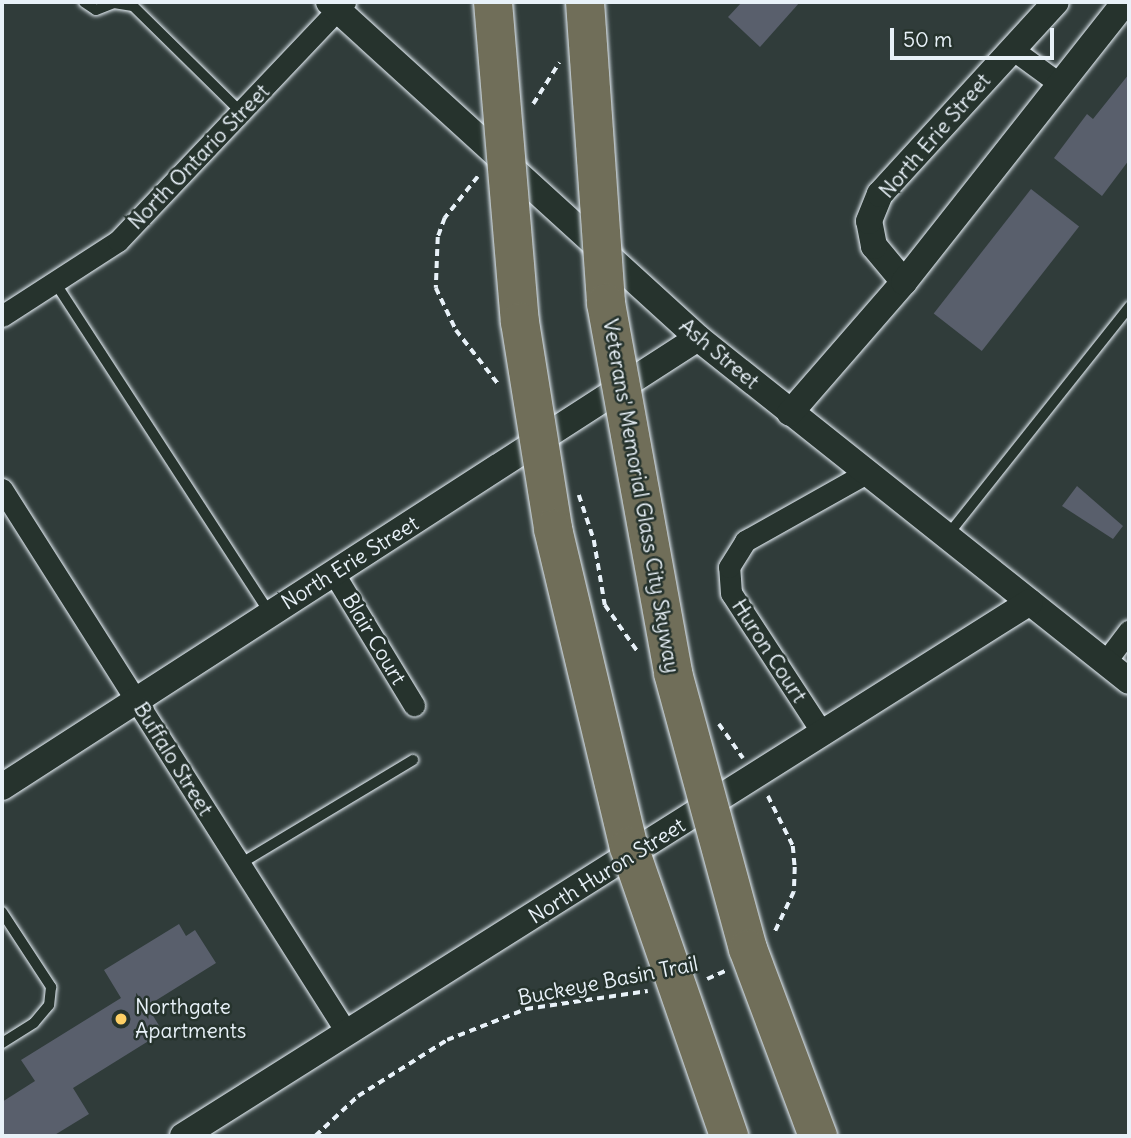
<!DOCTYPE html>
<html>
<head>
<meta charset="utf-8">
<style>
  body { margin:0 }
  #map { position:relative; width:1131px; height:1138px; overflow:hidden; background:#303c3a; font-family:Delius,sans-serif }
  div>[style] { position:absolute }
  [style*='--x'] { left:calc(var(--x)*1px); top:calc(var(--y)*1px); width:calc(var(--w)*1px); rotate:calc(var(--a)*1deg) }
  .building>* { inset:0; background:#595f6c; transform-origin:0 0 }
  .path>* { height:3.5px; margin-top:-1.75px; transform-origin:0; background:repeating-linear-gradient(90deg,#e8f1f8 0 7px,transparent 0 12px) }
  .roads { filter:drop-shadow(0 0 2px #e8f1f8) drop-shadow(0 0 2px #e8f1f8) }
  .service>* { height:10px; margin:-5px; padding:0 5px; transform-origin:5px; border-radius:5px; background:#26332d }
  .minor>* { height:21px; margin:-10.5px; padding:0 10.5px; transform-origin:10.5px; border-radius:10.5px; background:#26332d }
  .tertiary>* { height:26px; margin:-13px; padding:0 13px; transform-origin:13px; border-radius:13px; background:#26332d }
  .bridges { filter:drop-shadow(0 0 2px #e8f1f8) drop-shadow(0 0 2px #e8f1f8) }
  .motorway-bridge>* { height:38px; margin:-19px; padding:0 19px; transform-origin:19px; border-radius:19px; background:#706e59 }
  .dots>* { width:19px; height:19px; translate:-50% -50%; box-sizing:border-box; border:4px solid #26332d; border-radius:50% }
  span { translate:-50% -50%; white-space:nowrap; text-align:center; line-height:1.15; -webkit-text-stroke:5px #26332d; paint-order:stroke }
  .street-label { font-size:21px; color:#e8f1f8 }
  .poi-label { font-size:21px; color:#e8f1f8 }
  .left { translate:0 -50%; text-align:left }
  .frame { position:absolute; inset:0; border:4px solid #e8f1f8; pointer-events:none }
  .scale { position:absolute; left:890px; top:28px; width:164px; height:32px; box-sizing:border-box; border:4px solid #e8f1f8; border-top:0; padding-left:9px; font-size:21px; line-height:24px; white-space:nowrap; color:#e8f1f8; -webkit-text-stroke:5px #26332d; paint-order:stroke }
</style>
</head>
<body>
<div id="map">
  <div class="building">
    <i style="clip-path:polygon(742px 2px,800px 2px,760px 47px,728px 17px)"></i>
    <i style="clip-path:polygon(1129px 74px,1129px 160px,1102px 196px,1054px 158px,1087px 114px,1093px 119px)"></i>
    <i style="left:1031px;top:189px;width:61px;height:158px;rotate:38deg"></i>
    <i style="clip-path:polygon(1077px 486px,1123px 526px,1113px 539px,1062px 506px)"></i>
    <i style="clip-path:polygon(179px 924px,186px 936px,195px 930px,216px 963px,147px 1006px,163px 1032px,73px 1088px,89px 1114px,53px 1136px,2px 1136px,2px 1102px,35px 1081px,21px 1060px,121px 998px,104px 970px)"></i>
  </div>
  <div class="path">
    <i style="--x:533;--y:104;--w:49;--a:-57.6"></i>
    <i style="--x:478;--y:177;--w:53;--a:128.8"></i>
    <i style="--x:445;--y:218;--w:20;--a:110"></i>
    <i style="--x:438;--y:237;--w:51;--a:92.2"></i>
    <i style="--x:436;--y:288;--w:47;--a:64.5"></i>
    <i style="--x:456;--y:330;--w:70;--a:52"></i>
    <i style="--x:579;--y:495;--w:47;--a:71.6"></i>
    <i style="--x:594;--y:540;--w:66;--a:80.4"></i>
    <i style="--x:605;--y:605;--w:57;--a:54.9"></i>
    <i style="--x:719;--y:724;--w:42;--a:54.8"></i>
    <i style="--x:768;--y:796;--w:56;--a:63.4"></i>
    <i style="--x:793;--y:846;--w:21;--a:85"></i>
    <i style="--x:795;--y:867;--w:25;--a:92"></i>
    <i style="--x:794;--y:892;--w:44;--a:115.4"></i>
    <i style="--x:707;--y:979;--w:20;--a:-24"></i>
    <i style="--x:315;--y:1136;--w:59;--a:-42.9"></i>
    <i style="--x:358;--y:1096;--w:105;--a:-32.2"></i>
    <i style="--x:447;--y:1040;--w:85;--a:-21.4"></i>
    <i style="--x:526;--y:1009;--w:123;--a:-8.4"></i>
  </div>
  <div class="roads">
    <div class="service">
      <i style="--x:84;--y:2;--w:14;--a:34"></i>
      <i style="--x:96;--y:10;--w:19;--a:-21"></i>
      <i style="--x:114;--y:3;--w:19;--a:9"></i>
      <i style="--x:133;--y:6;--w:153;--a:44.5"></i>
      <i style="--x:54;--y:281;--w:396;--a:57"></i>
      <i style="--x:947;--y:536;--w:293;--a:-51.5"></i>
      <i style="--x:240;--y:864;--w:202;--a:-31"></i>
      <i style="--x:2;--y:912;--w:90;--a:56.8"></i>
      <i style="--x:51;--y:987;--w:18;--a:96"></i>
      <i style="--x:49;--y:1005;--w:23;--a:130"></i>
      <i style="--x:34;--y:1023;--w:38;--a:148"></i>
    </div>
    <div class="minor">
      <i style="--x:1012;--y:49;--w:59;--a:36.1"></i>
      <i style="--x:2;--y:316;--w:138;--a:-32.9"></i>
      <i style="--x:118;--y:241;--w:330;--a:-46.5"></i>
      <i style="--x:2;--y:489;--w:641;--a:57.62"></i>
      <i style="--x:333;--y:572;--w:156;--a:58.7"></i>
      <i style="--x:1106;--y:661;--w:38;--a:-53"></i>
      <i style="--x:823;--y:734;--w:168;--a:-123.1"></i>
      <i style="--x:731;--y:593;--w:26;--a:-94"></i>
      <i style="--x:729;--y:567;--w:31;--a:-58"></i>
      <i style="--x:745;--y:541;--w:141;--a:-29.3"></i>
    </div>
    <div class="tertiary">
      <i style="--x:329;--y:2;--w:499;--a:42.3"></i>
      <i style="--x:698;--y:338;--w:551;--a:38.51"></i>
      <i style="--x:904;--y:282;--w:47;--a:-129.8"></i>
      <i style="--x:874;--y:246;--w:25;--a:-101"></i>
      <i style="--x:869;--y:221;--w:29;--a:-68"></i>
      <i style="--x:880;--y:194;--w:260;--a:-47.5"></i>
      <i style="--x:790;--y:413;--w:174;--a:-49"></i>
      <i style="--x:904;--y:282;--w:357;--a:-51.7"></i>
      <i style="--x:2;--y:787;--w:828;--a:-32.83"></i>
      <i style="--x:183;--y:1136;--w:1001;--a:-32.23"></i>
    </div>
  </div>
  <div class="bridges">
    <div class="motorway-bridge">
      <i style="--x:493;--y:2;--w:321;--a:85.2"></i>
      <i style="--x:520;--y:322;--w:210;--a:80.9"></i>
      <i style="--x:553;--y:529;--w:327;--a:76.6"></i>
      <i style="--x:629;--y:847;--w:306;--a:70.9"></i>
      <i style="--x:585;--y:2;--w:302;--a:86"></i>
      <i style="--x:606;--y:303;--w:376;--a:79.7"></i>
      <i style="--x:673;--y:673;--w:286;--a:74.8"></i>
      <i style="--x:748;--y:949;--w:200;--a:69.5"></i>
    </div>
  </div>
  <div class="dots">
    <i style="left:121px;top:1019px;background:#ffd166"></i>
  </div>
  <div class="street-label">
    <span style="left:935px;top:136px;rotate:-49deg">North Erie Street</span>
    <span style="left:199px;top:157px;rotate:-46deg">North Ontario Street</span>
    <span style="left:719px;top:354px;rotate:40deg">Ash Street</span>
    <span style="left:641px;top:496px;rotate:80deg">Veterans' Memorial Glass City Skyway</span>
    <span style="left:350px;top:563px;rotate:-32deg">North Erie Street</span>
    <span style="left:374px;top:639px;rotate:59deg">Blair Court</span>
    <span style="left:769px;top:651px;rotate:57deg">Huron Court</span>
    <span style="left:173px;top:759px;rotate:58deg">Buffalo Street</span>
    <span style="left:607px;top:871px;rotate:-32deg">North Huron Street</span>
    <span style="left:608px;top:981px;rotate:-11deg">Buckeye Basin Trail</span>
  </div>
  <div class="poi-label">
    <span class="left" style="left:135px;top:1019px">Northgate<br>Apartments</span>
  </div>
  <div class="frame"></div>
  <div class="scale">50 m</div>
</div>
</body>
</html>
